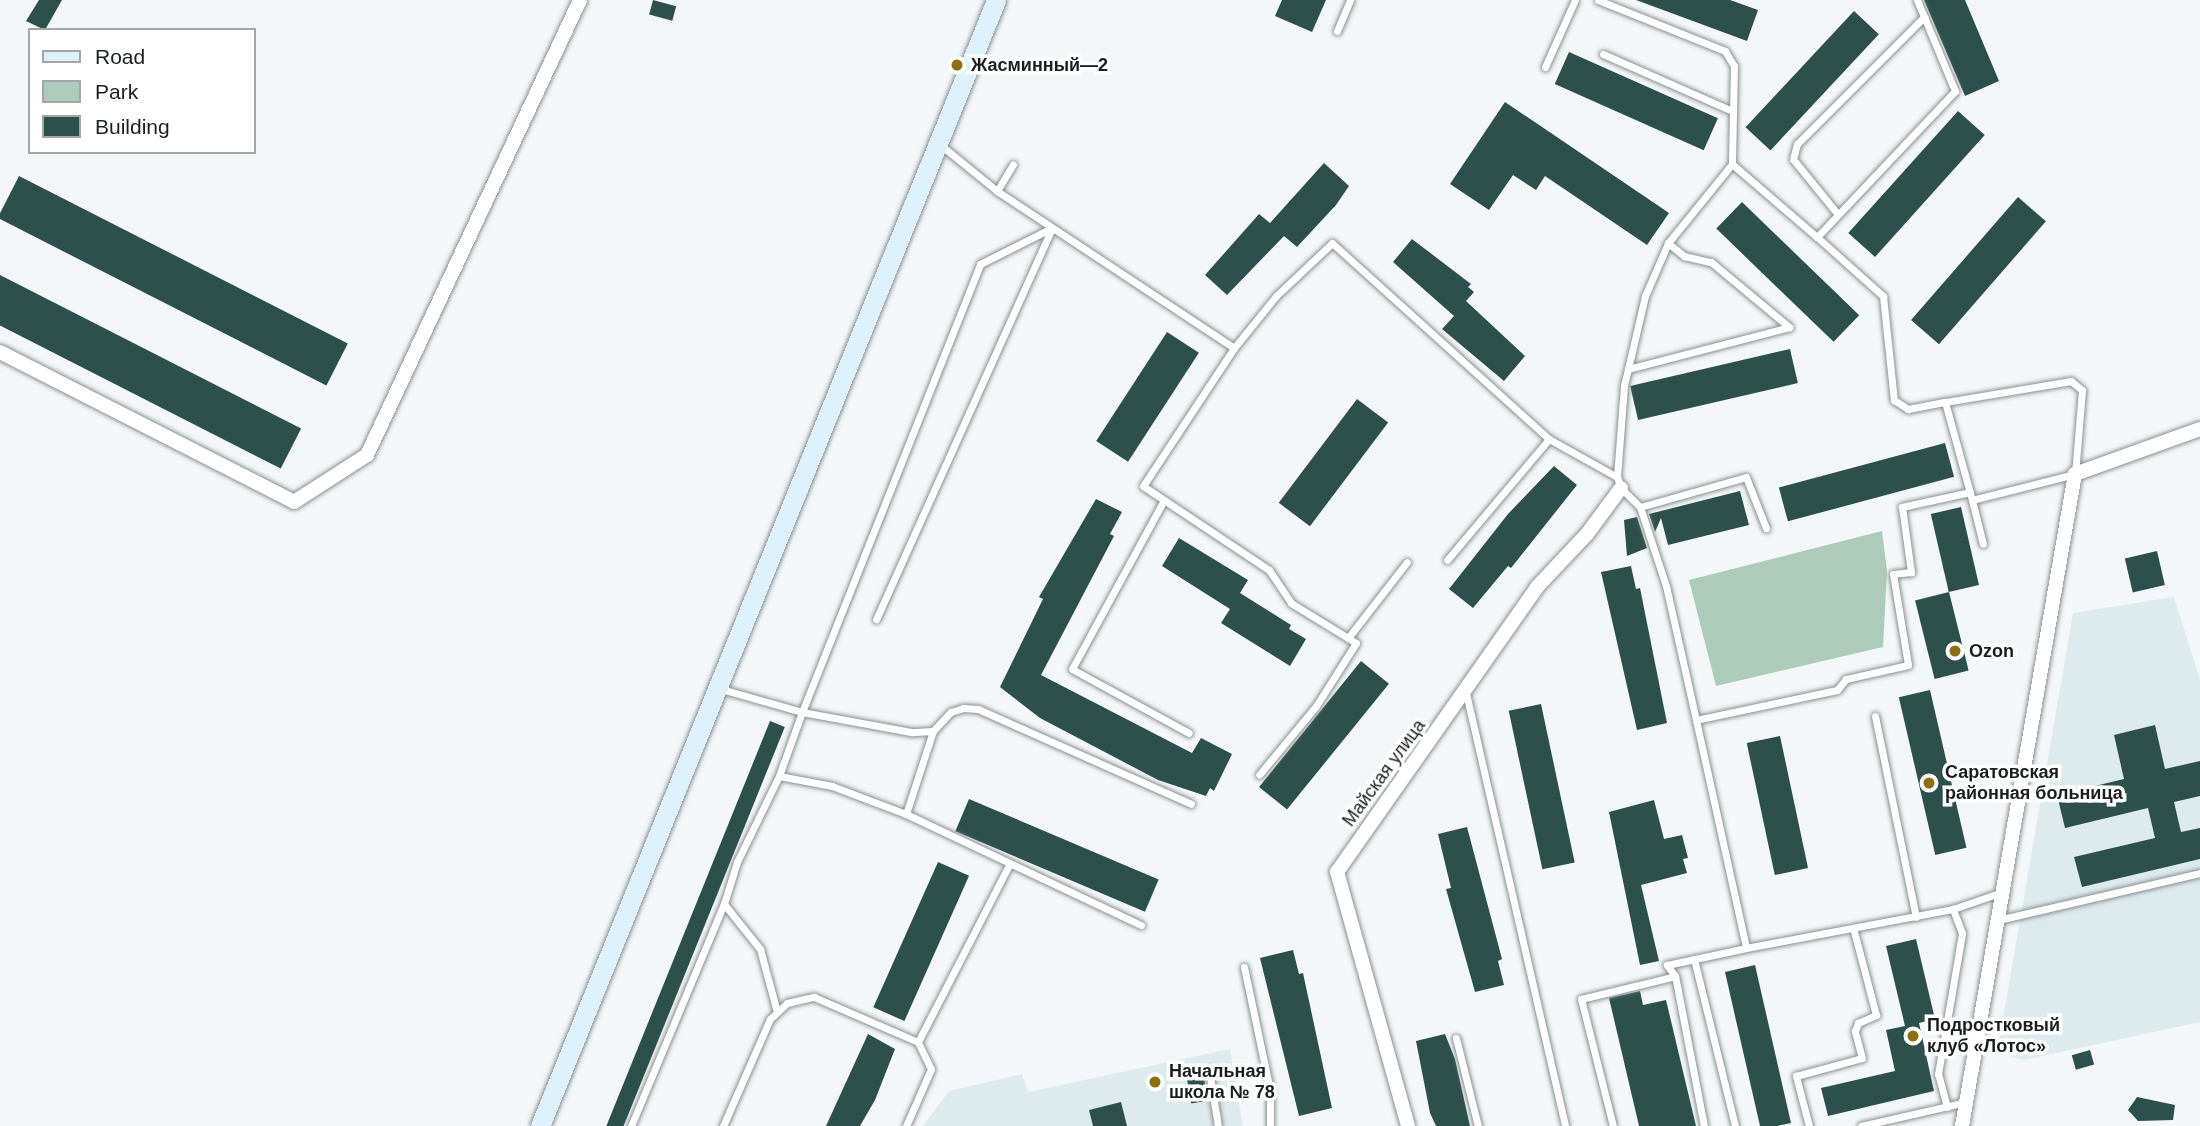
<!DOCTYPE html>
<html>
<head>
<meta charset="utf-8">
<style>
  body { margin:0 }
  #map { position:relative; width:2200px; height:1126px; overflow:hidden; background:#f3f7f8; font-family:Helvetica,sans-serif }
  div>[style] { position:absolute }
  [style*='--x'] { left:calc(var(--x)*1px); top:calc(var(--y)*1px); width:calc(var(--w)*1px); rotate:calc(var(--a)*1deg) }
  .built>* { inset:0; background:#ddebee }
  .green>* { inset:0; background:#accbba }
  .building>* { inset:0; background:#2d504c; transform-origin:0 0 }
  .roads { filter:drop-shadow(0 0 2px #8b9091) drop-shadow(0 0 2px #8b9091) }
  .lane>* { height:7px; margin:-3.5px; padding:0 3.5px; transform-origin:3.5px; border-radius:3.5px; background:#fff }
  .street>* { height:14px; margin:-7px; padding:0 7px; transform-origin:7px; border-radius:7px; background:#fff }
  .secondary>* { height:19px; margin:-9.5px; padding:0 9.5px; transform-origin:9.5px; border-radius:9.5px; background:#ddf2fe }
  .dots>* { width:19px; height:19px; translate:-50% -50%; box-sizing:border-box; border:4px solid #fff; border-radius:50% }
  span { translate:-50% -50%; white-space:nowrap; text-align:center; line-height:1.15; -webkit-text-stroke:7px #fff; paint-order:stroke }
  .poi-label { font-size:18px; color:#1c1e1e; font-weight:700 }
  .left { translate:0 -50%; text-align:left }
  .street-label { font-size:18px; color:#1c1e1e }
  .legend { position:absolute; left:28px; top:28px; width:228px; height:126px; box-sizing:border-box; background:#fff; border:2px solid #a4a5a5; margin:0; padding:9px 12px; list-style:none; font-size:21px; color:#1c1e1e }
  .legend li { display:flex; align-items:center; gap:14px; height:35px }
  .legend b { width:35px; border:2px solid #a4a5a5 }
</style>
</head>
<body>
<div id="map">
  <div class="built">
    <i style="clip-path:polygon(2174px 597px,2200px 680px,2200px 1022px,2024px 1060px,1997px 1053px,2073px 613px)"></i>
    <i style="clip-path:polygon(1230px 1049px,1243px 1126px,923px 1126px,949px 1091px,1022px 1074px,1028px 1092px)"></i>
  </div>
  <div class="green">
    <i style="clip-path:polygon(1882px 531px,1887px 571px,1883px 647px,1716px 686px,1689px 580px)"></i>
  </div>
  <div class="building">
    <i style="clip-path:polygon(39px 0,62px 0,45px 30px,26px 21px)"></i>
    <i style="left:653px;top:0;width:24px;height:15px;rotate:15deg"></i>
    <i style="clip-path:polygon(1282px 0,1326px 0,1312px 32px,1275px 16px)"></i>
    <i style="clip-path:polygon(1636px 0,1730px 0,1758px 10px,1747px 41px)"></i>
    <i style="clip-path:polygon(1924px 0,1965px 0,1999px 81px,1965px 96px)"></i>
    <i style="left:1854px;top:11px;width:34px;height:159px;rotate:43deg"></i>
    <i style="left:1569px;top:52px;width:163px;height:35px;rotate:24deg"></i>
    <i style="clip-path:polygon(1505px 102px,1669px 213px,1647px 245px,1545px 176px,1536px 190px,1513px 175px,1489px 210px,1450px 184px)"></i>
    <i style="left:1958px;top:111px;width:36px;height:164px;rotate:42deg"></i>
    <i style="clip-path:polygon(1324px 163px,1349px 186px,1336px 205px,1297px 247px,1284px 236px,1227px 295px,1205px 275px,1259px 214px,1270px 223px)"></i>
    <i style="left:19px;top:176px;width:369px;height:47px;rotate:27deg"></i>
    <i style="left:2018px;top:197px;width:37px;height:163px;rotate:41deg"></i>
    <i style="left:1742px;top:202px;width:163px;height:37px;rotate:44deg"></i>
    <i style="clip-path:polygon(1412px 239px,1471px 284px,1468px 287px,1474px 292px,1466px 301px,1525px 356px,1504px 381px,1442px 329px,1454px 316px,1393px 262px)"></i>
    <i style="left:0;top:275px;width:338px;height:45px;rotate:27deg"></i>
    <i style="left:1167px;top:332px;width:38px;height:130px;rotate:33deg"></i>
    <i style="left:1790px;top:349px;width:35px;height:164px;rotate:77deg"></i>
    <i style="left:1357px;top:399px;width:39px;height:130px;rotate:37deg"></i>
    <i style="left:1945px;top:443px;width:35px;height:172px;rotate:75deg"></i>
    <i style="clip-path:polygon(1554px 466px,1577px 485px,1511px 568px,1508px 566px,1473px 608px,1449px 589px,1508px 514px)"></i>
    <i style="clip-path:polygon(1740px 491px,1749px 525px,1668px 545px,1661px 518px,1655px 532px,1649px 514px)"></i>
    <i style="clip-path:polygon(1096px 499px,1122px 512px,1110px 534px,1114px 536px,1041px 675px,1192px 753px,1201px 738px,1232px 754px,1214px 791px,1210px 788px,1206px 796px,1158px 780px,1040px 718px,1000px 687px,1043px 599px,1039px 597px)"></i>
    <i style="left:1961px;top:507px;width:80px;height:31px;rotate:77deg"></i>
    <i style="clip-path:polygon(1637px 517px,1647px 548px,1627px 556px,1624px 520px)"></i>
    <i style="clip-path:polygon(1179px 538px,1248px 580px,1240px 593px,1291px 625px,1289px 629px,1306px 639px,1290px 666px,1221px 623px,1230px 609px,1162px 566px)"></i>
    <i style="left:2157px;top:551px;width:35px;height:33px;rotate:77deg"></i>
    <i style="clip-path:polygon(1631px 566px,1636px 589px,1640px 588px,1667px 723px,1637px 730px,1601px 572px)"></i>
    <i style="left:1949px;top:592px;width:81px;height:35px;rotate:76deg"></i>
    <i style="left:1361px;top:661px;width:36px;height:162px;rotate:39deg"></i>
    <i style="left:1930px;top:690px;width:162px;height:32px;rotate:77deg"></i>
    <i style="left:1541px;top:704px;width:162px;height:33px;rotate:78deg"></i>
    <i style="left:770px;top:721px;width:16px;height:440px;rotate:22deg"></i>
    <i style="clip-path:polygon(2155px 725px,2165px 769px,2200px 761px,2200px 796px,2174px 802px,2181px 832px,2200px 828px,2200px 859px,2082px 887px,2074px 857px,2155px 838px,2148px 808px,2065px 828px,2057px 795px,2124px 779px,2114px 735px)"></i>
    <i style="left:1780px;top:736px;width:135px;height:34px;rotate:78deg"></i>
    <i style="left:969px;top:799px;width:206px;height:35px;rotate:23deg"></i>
    <i style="clip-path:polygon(1654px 800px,1664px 839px,1682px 835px,1688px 858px,1683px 859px,1687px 873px,1641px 885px,1659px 961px,1640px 965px,1609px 812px)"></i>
    <i style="clip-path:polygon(1467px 827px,1502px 959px,1498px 961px,1504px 985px,1475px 992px,1446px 889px,1451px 888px,1438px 834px)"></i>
    <i style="left:938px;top:862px;width:34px;height:159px;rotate:24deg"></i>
    <i style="clip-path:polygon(1916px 939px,1935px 1019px,1919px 1023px,1934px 1091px,1828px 1116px,1821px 1088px,1895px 1071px,1886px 1030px,1905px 1026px,1886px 946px)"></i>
    <i style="clip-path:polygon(1293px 950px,1299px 974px,1303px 973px,1332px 1108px,1299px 1116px,1260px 958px)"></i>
    <i style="clip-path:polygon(1755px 965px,1791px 1123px,1777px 1126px,1760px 1126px,1725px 972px)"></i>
    <i style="clip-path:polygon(1640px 991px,1643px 1005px,1666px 1000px,1696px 1126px,1639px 1126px,1609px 998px)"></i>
    <i style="clip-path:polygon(868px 1034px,895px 1049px,875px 1100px,860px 1126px,826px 1126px)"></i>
    <i style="clip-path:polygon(1445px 1034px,1455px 1059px,1470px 1126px,1436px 1126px,1430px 1113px,1416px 1041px)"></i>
    <i style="left:2090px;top:1050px;width:15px;height:19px;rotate:74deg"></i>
    <i style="left:1203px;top:1072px;width:29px;height:17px;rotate:80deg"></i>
    <i style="clip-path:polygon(2137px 1097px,2175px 1105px,2173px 1120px,2138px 1121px,2128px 1110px)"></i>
    <i style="clip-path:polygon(1121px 1102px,1127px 1126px,1093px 1126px,1089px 1110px)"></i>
  </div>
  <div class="roads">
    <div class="lane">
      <i style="--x:1598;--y:0;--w:137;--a:21.9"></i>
      <i style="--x:1725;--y:51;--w:17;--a:59"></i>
      <i style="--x:1734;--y:66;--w:98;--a:91.2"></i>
      <i style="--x:1732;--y:164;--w:102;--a:129"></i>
      <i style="--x:1668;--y:243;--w:21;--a:39"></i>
      <i style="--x:1684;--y:256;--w:28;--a:13"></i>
      <i style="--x:1711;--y:262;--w:102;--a:39.8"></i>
      <i style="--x:1917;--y:0;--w:99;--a:67.3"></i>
      <i style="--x:1955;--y:91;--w:201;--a:133.4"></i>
      <i style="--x:1817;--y:237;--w:89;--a:41.8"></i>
      <i style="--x:1883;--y:296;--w:105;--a:84"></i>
      <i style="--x:1894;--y:400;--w:17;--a:33"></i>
      <i style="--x:1908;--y:409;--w:38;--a:-11"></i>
      <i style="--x:1945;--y:402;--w:102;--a:74.6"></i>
      <i style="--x:1972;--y:500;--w:106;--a:-14.2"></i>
      <i style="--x:2075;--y:474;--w:84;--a:-85.2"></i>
      <i style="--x:2082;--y:390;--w:14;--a:-141"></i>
      <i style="--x:2071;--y:381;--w:128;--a:170.5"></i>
      <i style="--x:1337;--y:31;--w:34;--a:-67"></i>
      <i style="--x:1603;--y:54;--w:141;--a:23.8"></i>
      <i style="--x:1545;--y:67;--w:73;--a:-65.9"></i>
      <i style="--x:938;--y:143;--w:76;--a:39.1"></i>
      <i style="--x:997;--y:191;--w:284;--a:33.5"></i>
      <i style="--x:1234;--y:348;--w:165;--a:123.4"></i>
      <i style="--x:1143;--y:486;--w:151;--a:33.7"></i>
      <i style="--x:1269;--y:570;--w:40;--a:56"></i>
      <i style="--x:1291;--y:603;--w:76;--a:31.6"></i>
      <i style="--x:1356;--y:643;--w:75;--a:122.4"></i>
      <i style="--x:1316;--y:706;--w:89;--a:129.6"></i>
      <i style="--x:1732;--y:164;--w:112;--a:40.7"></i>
      <i style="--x:997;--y:191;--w:31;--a:-59"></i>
      <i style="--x:1836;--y:212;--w:68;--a:-129.1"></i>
      <i style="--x:1793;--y:159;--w:16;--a:-75"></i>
      <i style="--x:1797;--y:144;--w:180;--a:-45"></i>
      <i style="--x:1234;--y:348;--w:67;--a:-51.1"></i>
      <i style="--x:1276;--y:296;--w:77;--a:-43.4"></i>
      <i style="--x:1332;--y:243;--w:292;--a:42.1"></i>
      <i style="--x:1549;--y:439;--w:158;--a:130.1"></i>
      <i style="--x:1628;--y:369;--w:75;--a:-76.9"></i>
      <i style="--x:1645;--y:296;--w:58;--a:-66.5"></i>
      <i style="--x:1549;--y:439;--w:78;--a:29.2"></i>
      <i style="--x:1970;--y:492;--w:70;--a:167.6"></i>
      <i style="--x:1902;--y:507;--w:66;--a:82.1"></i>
      <i style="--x:1911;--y:572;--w:18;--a:174"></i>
      <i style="--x:1893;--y:574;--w:92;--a:80.6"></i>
      <i style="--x:1908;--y:665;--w:64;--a:167.3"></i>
      <i style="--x:1846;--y:679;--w:14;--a:129"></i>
      <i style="--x:1837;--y:690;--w:144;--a:168"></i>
      <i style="--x:1696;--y:720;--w:233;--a:77.6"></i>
      <i style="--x:1746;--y:948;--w:211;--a:-10.7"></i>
      <i style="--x:1953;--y:909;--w:52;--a:-19.1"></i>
      <i style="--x:1164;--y:500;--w:192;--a:118.6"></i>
      <i style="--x:1072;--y:669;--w:133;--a:28.7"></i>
      <i style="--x:1972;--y:500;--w:45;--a:76"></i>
      <i style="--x:1640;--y:507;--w:110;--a:-15.8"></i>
      <i style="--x:1746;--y:477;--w:55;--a:68.6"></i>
      <i style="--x:1348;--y:638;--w:96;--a:-52.2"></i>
      <i style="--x:718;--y:688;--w:87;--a:15.9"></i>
      <i style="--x:802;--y:712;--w:482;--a:-68.3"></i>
      <i style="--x:980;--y:264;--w:80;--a:-26.6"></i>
      <i style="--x:1052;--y:228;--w:429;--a:114.2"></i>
      <i style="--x:1466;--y:693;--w:444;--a:77.1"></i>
      <i style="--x:1875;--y:716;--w:205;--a:78.5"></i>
      <i style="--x:1696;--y:720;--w:137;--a:-102.6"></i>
      <i style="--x:1666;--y:586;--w:83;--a:-108.2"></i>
      <i style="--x:1640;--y:507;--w:27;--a:-135"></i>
      <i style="--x:1621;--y:488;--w:12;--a:-110"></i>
      <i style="--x:1617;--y:477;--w:92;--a:-85.6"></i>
      <i style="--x:1624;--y:385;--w:16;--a:-76"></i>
      <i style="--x:1628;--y:369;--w:166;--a:-14.6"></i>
      <i style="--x:933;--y:731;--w:22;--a:177"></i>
      <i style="--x:911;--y:732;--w:111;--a:-169.6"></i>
      <i style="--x:802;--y:712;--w:68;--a:109.8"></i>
      <i style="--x:779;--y:776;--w:54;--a:10.7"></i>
      <i style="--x:832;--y:786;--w:79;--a:20.7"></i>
      <i style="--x:906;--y:814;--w:260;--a:25.3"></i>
      <i style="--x:906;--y:814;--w:87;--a:-72"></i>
      <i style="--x:933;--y:731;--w:26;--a:-47"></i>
      <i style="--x:951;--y:712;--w:13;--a:-18"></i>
      <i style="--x:963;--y:708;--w:15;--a:4"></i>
      <i style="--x:978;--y:709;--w:233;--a:24"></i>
      <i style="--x:724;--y:904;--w:58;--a:51.3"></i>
      <i style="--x:760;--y:949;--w:65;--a:74.9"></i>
      <i style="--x:1998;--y:920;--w:207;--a:-13.1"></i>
      <i style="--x:1694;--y:959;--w:172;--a:76.2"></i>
      <i style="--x:1244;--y:967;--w:126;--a:78.1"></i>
      <i style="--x:1270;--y:1090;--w:36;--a:90"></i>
      <i style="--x:1456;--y:1038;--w:91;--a:76"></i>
      <i style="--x:1209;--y:1071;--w:56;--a:80.7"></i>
      <i style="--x:1947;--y:1107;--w:34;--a:-105"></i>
      <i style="--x:1938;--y:1074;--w:143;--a:-80.3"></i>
      <i style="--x:1962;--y:933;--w:26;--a:-111"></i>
      <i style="--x:631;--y:1126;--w:241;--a:-67.3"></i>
      <i style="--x:724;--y:904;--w:44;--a:-72.8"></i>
      <i style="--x:737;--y:862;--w:96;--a:-64"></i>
      <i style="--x:723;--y:1126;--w:117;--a:-66.3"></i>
      <i style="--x:770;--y:1019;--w:23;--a:-43"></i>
      <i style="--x:787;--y:1003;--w:28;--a:-13"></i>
      <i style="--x:814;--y:997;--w:113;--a:23.4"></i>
      <i style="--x:906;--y:1126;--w:62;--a:-66.3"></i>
      <i style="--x:931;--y:1069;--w:30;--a:-116"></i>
      <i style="--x:918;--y:1042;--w:199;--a:-62.8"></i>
      <i style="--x:1613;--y:1126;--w:131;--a:-104.1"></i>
      <i style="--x:1581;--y:999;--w:97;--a:-13.7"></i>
      <i style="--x:1704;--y:1126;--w:153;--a:-100.9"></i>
      <i style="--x:1675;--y:976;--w:14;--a:-126"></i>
      <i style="--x:1667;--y:965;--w:81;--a:-12.1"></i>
      <i style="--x:1809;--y:1126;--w:52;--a:-104.6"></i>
      <i style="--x:1796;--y:1076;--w:68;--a:-15.3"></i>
      <i style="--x:1862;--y:1058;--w:28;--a:-105"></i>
      <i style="--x:1855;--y:1031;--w:9;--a:-69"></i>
      <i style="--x:1858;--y:1023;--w:20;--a:-24"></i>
      <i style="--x:1876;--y:1015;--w:87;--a:-104.7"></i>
      <i style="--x:1861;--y:1126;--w:108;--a:-12.9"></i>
    </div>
    <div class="street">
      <i style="--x:0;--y:352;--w:330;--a:27"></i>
      <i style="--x:294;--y:502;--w:87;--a:-32.8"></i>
      <i style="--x:367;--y:455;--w:502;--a:-64.91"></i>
      <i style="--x:1408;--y:1126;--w:264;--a:-105.6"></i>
      <i style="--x:1337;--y:872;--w:348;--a:-54.9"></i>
      <i style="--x:1537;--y:587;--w:73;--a:-46.7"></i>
      <i style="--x:1587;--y:534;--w:57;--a:-53.5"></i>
      <i style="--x:1962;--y:1126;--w:662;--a:-80.17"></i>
      <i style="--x:2075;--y:474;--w:133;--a:-19.8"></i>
    </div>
    <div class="secondary">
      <i style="--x:540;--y:1126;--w:1215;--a:-67.95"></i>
    </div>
  </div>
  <div class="dots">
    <i style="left:957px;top:65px;background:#8d6f12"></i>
    <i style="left:1955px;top:651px;background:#8d6f12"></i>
    <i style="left:1929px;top:783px;background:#8d6f12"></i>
    <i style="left:1913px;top:1036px;background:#8d6f12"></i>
    <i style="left:1155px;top:1082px;background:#8d6f12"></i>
  </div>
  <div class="poi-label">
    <span class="left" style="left:971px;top:65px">Жасминный—2</span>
    <span class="left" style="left:1969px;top:651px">Ozon</span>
    <span class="left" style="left:1945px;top:783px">Саратовская<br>районная больница</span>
    <span class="left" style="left:1927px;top:1036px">Подростковый<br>клуб «Лотос»</span>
    <span class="left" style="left:1169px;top:1082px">Начальная<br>школа № 78</span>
  </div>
  <div class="street-label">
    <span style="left:1384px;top:773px;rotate:-54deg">Майская улица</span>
  </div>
  <ul class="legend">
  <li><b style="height:9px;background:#ddf2fe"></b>Road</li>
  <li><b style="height:19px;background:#accbba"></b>Park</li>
  <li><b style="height:19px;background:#2d504c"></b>Building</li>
  </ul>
</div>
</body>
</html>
